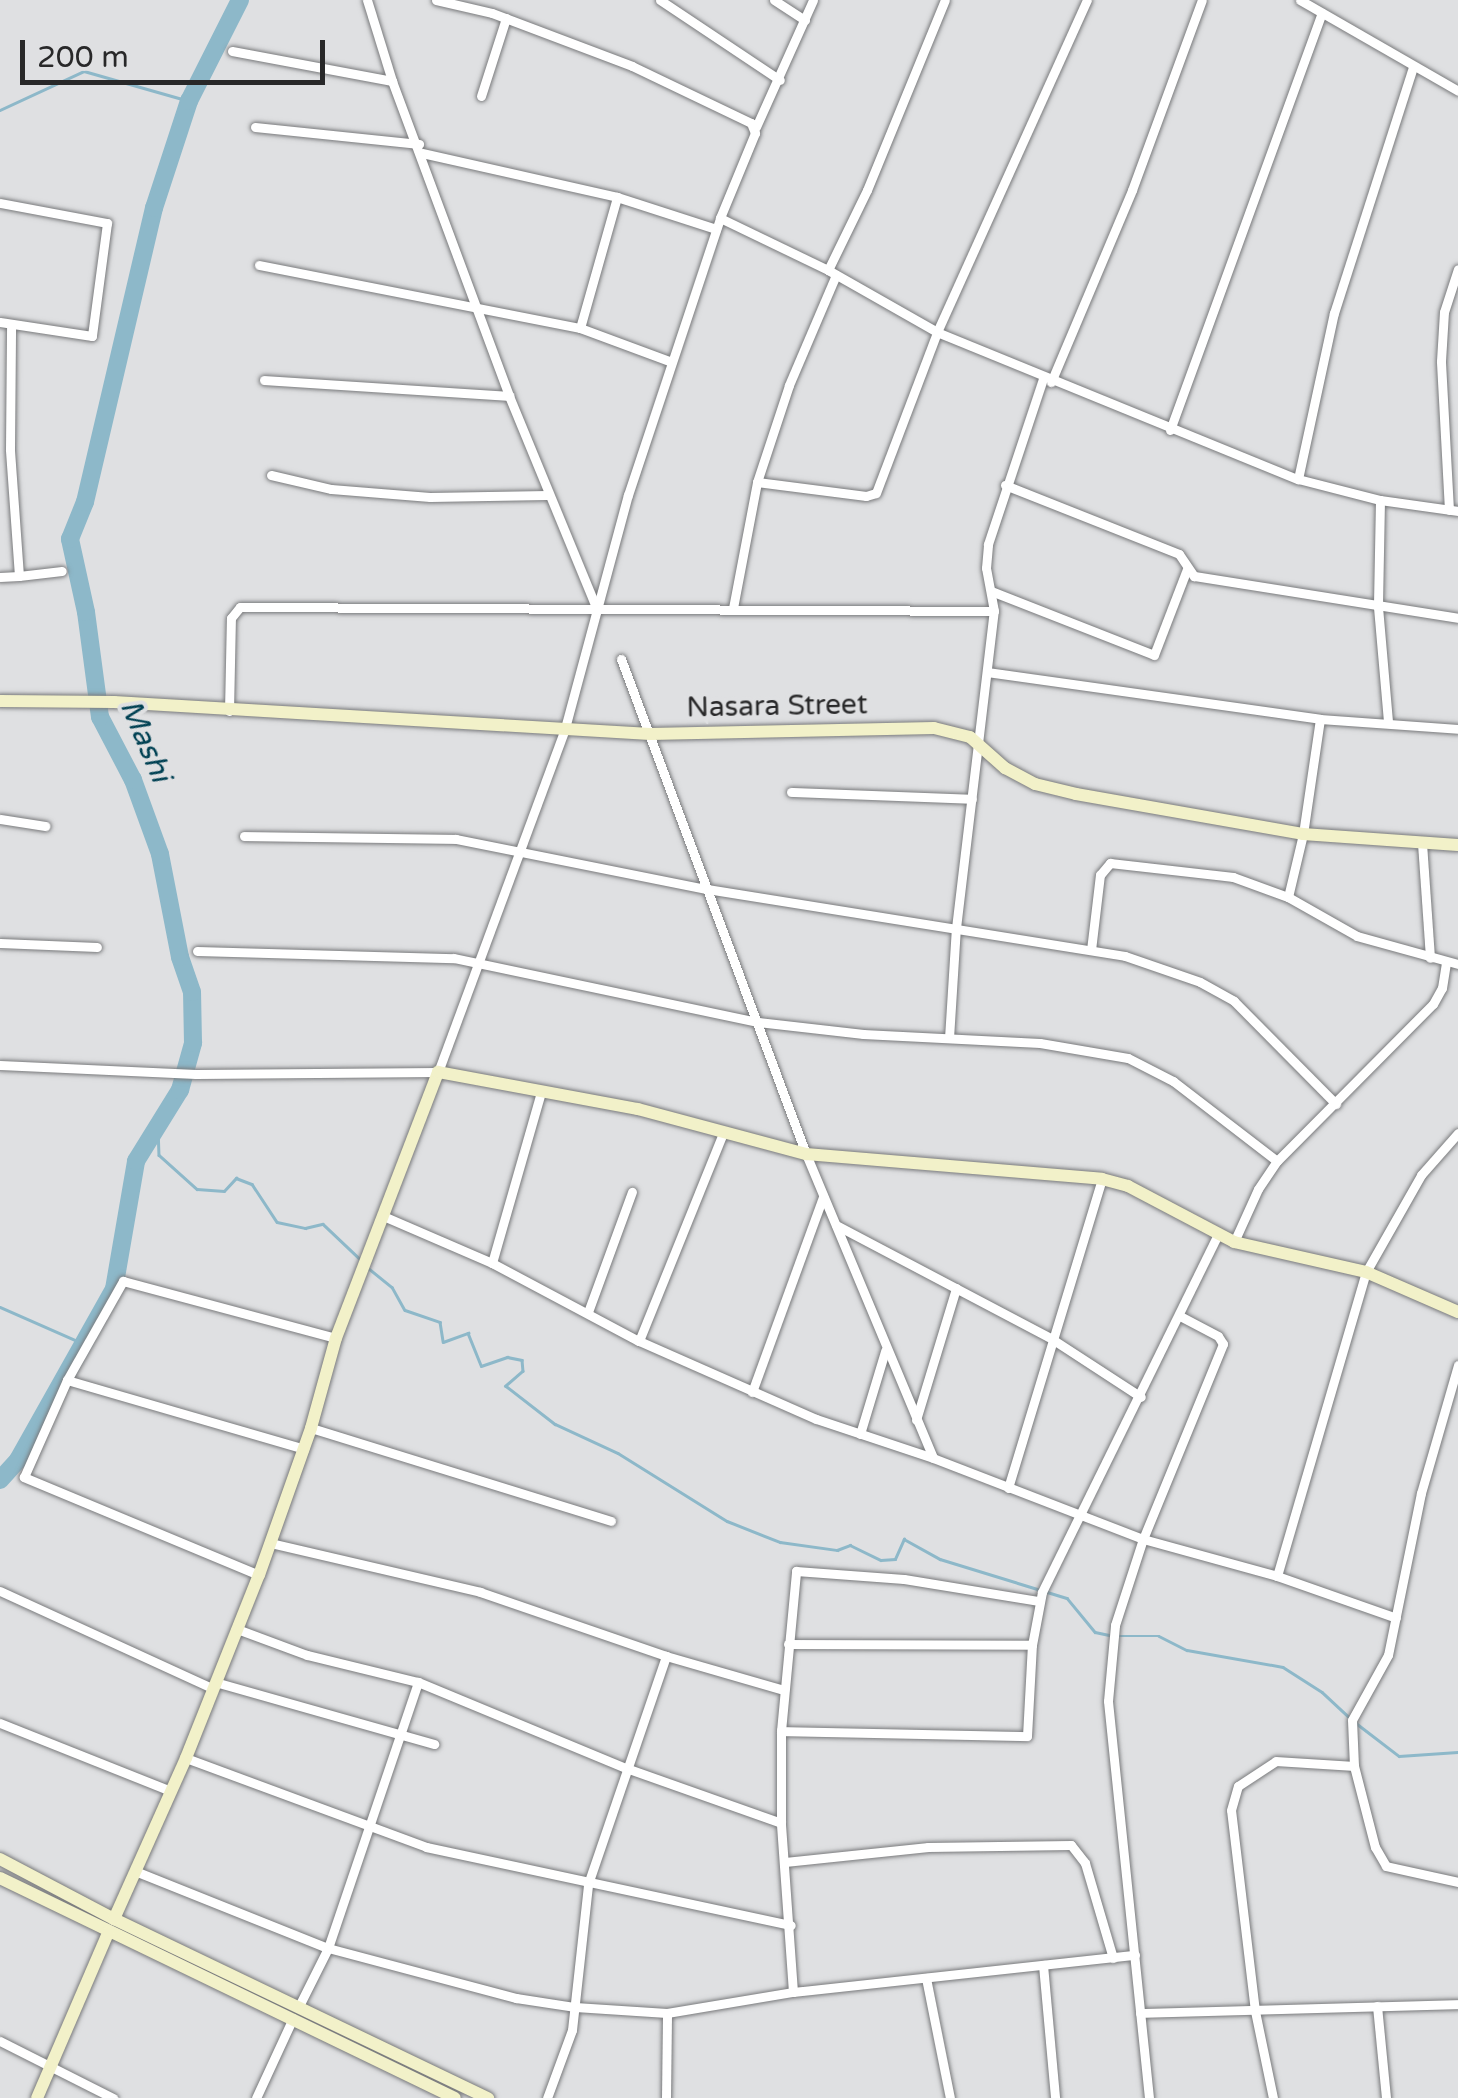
<!DOCTYPE html>
<html>
<head>
<meta charset="utf-8">
<style>
  body { margin:0 }
  #map { position:relative; width:1458px; height:2098px; overflow:hidden; background:#dfe0e2; font-family:"Varela Round",sans-serif }
  div>[style] { position:absolute }
  [style*='--x'] { left:calc(var(--x)*1px); top:calc(var(--y)*1px); width:calc(var(--w)*1px); rotate:calc(var(--a)*1deg) }
  .stream>* { height:2.5px; margin:-1.25px; padding:0 1.25px; transform-origin:1.25px; border-radius:1.25px; background:#8db8c9 }
  .river>* { height:18px; margin:-9px; padding:0 9px; transform-origin:9px; border-radius:9px; background:#8db8c9 }
  .roads { filter:drop-shadow(0 0 2px #797a7c) drop-shadow(0 0 2px #797a7c) }
  .street>* { height:9px; margin:-4.5px; padding:0 4.5px; transform-origin:4.5px; border-radius:4.5px; background:#fff }
  .secondary>* { height:12px; margin:-6px; padding:0 6px; transform-origin:6px; border-radius:6px; background:#f2f1c9 }
  span { translate:-50% -50%; white-space:nowrap; text-align:center; line-height:1.15; -webkit-text-stroke:8px #dfe0e2; paint-order:stroke }
  .street-label { font-size:28px; color:#282829 }
  .water-label { font-size:30px; color:#004153; font-style:italic }
  .scale { position:absolute; left:20px; top:40px; width:305px; height:45px; box-sizing:border-box; border:5px solid #282829; border-top:0; padding-left:12px; font-size:30px; line-height:35px; white-space:nowrap; color:#282829; -webkit-text-stroke:8px #dfe0e2; paint-order:stroke }
</style>
</head>
<body>
<div id="map">
  <div class="stream">
    <i style="--x:0;--y:110;--w:93;--a:-24.9"></i>
    <i style="--x:84;--y:71;--w:109;--a:15.9"></i>
    <i style="--x:158;--y:1127;--w:28;--a:88"></i>
    <i style="--x:159;--y:1155;--w:51;--a:41.8"></i>
    <i style="--x:197;--y:1189;--w:27;--a:4"></i>
    <i style="--x:224;--y:1191;--w:18;--a:-47"></i>
    <i style="--x:236;--y:1178;--w:17;--a:21"></i>
    <i style="--x:252;--y:1184;--w:45;--a:56.7"></i>
    <i style="--x:277;--y:1222;--w:29;--a:12"></i>
    <i style="--x:305;--y:1228;--w:18;--a:-13"></i>
    <i style="--x:323;--y:1224;--w:54;--a:43.5"></i>
    <i style="--x:367;--y:1267;--w:32;--a:39"></i>
    <i style="--x:392;--y:1287;--w:26;--a:61"></i>
    <i style="--x:405;--y:1310;--w:37;--a:19"></i>
    <i style="--x:440;--y:1322;--w:20;--a:81"></i>
    <i style="--x:443;--y:1342;--w:27;--a:-20"></i>
    <i style="--x:468;--y:1333;--w:35;--a:68"></i>
    <i style="--x:481;--y:1366;--w:28;--a:-19"></i>
    <i style="--x:507;--y:1357;--w:15;--a:11"></i>
    <i style="--x:522;--y:1360;--w:11;--a:85"></i>
    <i style="--x:523;--y:1371;--w:23;--a:139"></i>
    <i style="--x:506;--y:1386;--w:62;--a:37.8"></i>
    <i style="--x:555;--y:1424;--w:69;--a:24.7"></i>
    <i style="--x:618;--y:1453;--w:128;--a:32"></i>
    <i style="--x:727;--y:1521;--w:57;--a:21.6"></i>
    <i style="--x:780;--y:1542;--w:58;--a:8"></i>
    <i style="--x:837;--y:1550;--w:14;--a:-21"></i>
    <i style="--x:850;--y:1545;--w:34;--a:26"></i>
    <i style="--x:881;--y:1560;--w:14;--a:-4"></i>
    <i style="--x:895;--y:1559;--w:22;--a:-66"></i>
    <i style="--x:904;--y:1539;--w:41;--a:29.1"></i>
    <i style="--x:940;--y:1559;--w:133;--a:17.1"></i>
    <i style="--x:1067;--y:1598;--w:44;--a:50.5"></i>
    <i style="--x:1095;--y:1632;--w:14;--a:12"></i>
    <i style="--x:0;--y:1307;--w:90;--a:23.7"></i>
    <i style="--x:1117;--y:1636;--w:42;--a:0"></i>
    <i style="--x:1159;--y:1636;--w:31;--a:27"></i>
    <i style="--x:1187;--y:1650;--w:97;--a:10"></i>
    <i style="--x:1283;--y:1667;--w:46;--a:32.7"></i>
    <i style="--x:1322;--y:1692;--w:38;--a:43"></i>
    <i style="--x:1356;--y:1723;--w:54;--a:37.5"></i>
    <i style="--x:1399;--y:1756;--w:59;--a:-3.9"></i>
  </div>
  <div class="river">
    <i style="--x:0;--y:1480;--w:27;--a:-48"></i>
    <i style="--x:18;--y:1460;--w:196;--a:-60.7"></i>
    <i style="--x:114;--y:1289;--w:130;--a:-80.2"></i>
    <i style="--x:136;--y:1161;--w:84;--a:-58.2"></i>
    <i style="--x:180;--y:1090;--w:49;--a:-74.5"></i>
    <i style="--x:193;--y:1043;--w:51;--a:-91.1"></i>
    <i style="--x:192;--y:992;--w:37;--a:-109"></i>
    <i style="--x:180;--y:957;--w:105;--a:-101"></i>
    <i style="--x:160;--y:854;--w:79;--a:-110"></i>
    <i style="--x:133;--y:780;--w:71;--a:-117.6"></i>
    <i style="--x:100;--y:717;--w:106;--a:-97.6"></i>
    <i style="--x:86;--y:612;--w:75;--a:-102.4"></i>
    <i style="--x:70;--y:539;--w:40;--a:-68"></i>
    <i style="--x:85;--y:502;--w:302;--a:-76.8"></i>
    <i style="--x:154;--y:208;--w:113;--a:-71.9"></i>
    <i style="--x:189;--y:101;--w:113;--a:-63.2"></i>
  </div>
  <div class="roads">
    <div class="street">
      <i style="--x:367;--y:0;--w:85;--a:72.8"></i>
      <i style="--x:392;--y:81;--w:336;--a:69.6"></i>
      <i style="--x:509;--y:396;--w:231;--a:67.6"></i>
      <i style="--x:436;--y:0;--w:57;--a:13.1"></i>
      <i style="--x:492;--y:13;--w:150;--a:20.7"></i>
      <i style="--x:632;--y:66;--w:132;--a:25.6"></i>
      <i style="--x:751;--y:123;--w:11;--a:68"></i>
      <i style="--x:755;--y:133;--w:92;--a:112.4"></i>
      <i style="--x:720;--y:218;--w:120;--a:25.7"></i>
      <i style="--x:828;--y:270;--w:125;--a:29.6"></i>
      <i style="--x:937;--y:332;--w:390;--a:22.2"></i>
      <i style="--x:1298;--y:479;--w:85;--a:14.4"></i>
      <i style="--x:1380;--y:500;--w:79;--a:8"></i>
      <i style="--x:660;--y:0;--w:144;--a:33.7"></i>
      <i style="--x:774;--y:0;--w:37;--a:33"></i>
      <i style="--x:1300;--y:0;--w:182;--a:29.9"></i>
      <i style="--x:232;--y:51;--w:163;--a:10.6"></i>
      <i style="--x:481;--y:96;--w:82;--a:-72.2"></i>
      <i style="--x:255;--y:127;--w:165;--a:5.9"></i>
      <i style="--x:756;--y:127;--w:139;--a:-65.8"></i>
      <i style="--x:422;--y:153;--w:200;--a:12.7"></i>
      <i style="--x:617;--y:197;--w:104;--a:17.9"></i>
      <i style="--x:0;--y:203;--w:109;--a:10.6"></i>
      <i style="--x:107;--y:223;--w:114;--a:97.6"></i>
      <i style="--x:92;--y:336;--w:93;--a:-171.3"></i>
      <i style="--x:259;--y:265;--w:327;--a:11.1"></i>
      <i style="--x:580;--y:328;--w:95;--a:20.3"></i>
      <i style="--x:828;--y:270;--w:89;--a:-64"></i>
      <i style="--x:867;--y:190;--w:205;--a:-67.7"></i>
      <i style="--x:580;--y:328;--w:136;--a:-74.2"></i>
      <i style="--x:264;--y:380;--w:246;--a:3.7"></i>
      <i style="--x:1051;--y:382;--w:208;--a:-67.1"></i>
      <i style="--x:1132;--y:190;--w:202;--a:-69.8"></i>
      <i style="--x:1170;--y:430;--w:444;--a:-70"></i>
      <i style="--x:271;--y:475;--w:62;--a:13.1"></i>
      <i style="--x:331;--y:489;--w:99;--a:4.6"></i>
      <i style="--x:430;--y:497;--w:117;--a:-1"></i>
      <i style="--x:1298;--y:479;--w:170;--a:-77.8"></i>
      <i style="--x:1334;--y:313;--w:258;--a:-72.2"></i>
      <i style="--x:757;--y:482;--w:110;--a:7.3"></i>
      <i style="--x:866;--y:496;--w:10;--a:-17"></i>
      <i style="--x:876;--y:493;--w:172;--a:-69.2"></i>
      <i style="--x:937;--y:332;--w:364;--a:-65.7"></i>
      <i style="--x:1005;--y:485;--w:187;--a:21.6"></i>
      <i style="--x:1179;--y:554;--w:27;--a:56"></i>
      <i style="--x:1194;--y:576;--w:267;--a:9"></i>
      <i style="--x:1380;--y:500;--w:107;--a:91.1"></i>
      <i style="--x:1378;--y:607;--w:115;--a:85"></i>
      <i style="--x:1449;--y:510;--w:149;--a:-93.1"></i>
      <i style="--x:1441;--y:361;--w:49;--a:-86.5"></i>
      <i style="--x:1444;--y:312;--w:45;--a:-72"></i>
      <i style="--x:19;--y:576;--w:43;--a:-6.6"></i>
      <i style="--x:0;--y:577;--w:19;--a:-3"></i>
      <i style="--x:19;--y:576;--w:127;--a:-94.1"></i>
      <i style="--x:10;--y:449;--w:124;--a:-89.5"></i>
      <i style="--x:991;--y:591;--w:175;--a:21.4"></i>
      <i style="--x:1154;--y:655;--w:92;--a:-69"></i>
      <i style="--x:733;--y:608;--w:128;--a:-79.2"></i>
      <i style="--x:757;--y:482;--w:102;--a:-71.7"></i>
      <i style="--x:789;--y:385;--w:117;--a:-66.9"></i>
      <i style="--x:621;--y:659;--w:528;--a:69.51"></i>
      <i style="--x:806;--y:1154;--w:329;--a:67.3"></i>
      <i style="--x:987;--y:672;--w:336;--a:8"></i>
      <i style="--x:1320;--y:719;--w:138;--a:4.1"></i>
      <i style="--x:229;--y:711;--w:93;--a:-88.8"></i>
      <i style="--x:231;--y:618;--w:14;--a:-51"></i>
      <i style="--x:240;--y:607;--w:754;--a:0.3"></i>
      <i style="--x:791;--y:792;--w:181;--a:2.2"></i>
      <i style="--x:0;--y:819;--w:46;--a:8.8"></i>
      <i style="--x:244;--y:836;--w:212;--a:0.8"></i>
      <i style="--x:456;--y:839;--w:256;--a:11.3"></i>
      <i style="--x:707;--y:889;--w:423;--a:9.1"></i>
      <i style="--x:1125;--y:956;--w:79;--a:19.1"></i>
      <i style="--x:1200;--y:982;--w:39;--a:29"></i>
      <i style="--x:1234;--y:1001;--w:145;--a:45.3"></i>
      <i style="--x:1422;--y:843;--w:115;--a:86"></i>
      <i style="--x:1288;--y:897;--w:65;--a:-76.6"></i>
      <i style="--x:1303;--y:834;--w:116;--a:-81.6"></i>
      <i style="--x:0;--y:943;--w:97;--a:2.4"></i>
      <i style="--x:1091;--y:950;--w:76;--a:-83.2"></i>
      <i style="--x:1100;--y:875;--w:16;--a:-50"></i>
      <i style="--x:1110;--y:863;--w:124;--a:6.5"></i>
      <i style="--x:1233;--y:877;--w:59;--a:20"></i>
      <i style="--x:1288;--y:897;--w:79;--a:29.5"></i>
      <i style="--x:1357;--y:936;--w:105;--a:15.5"></i>
      <i style="--x:197;--y:951;--w:257;--a:1.6"></i>
      <i style="--x:454;--y:958;--w:311;--a:11.9"></i>
      <i style="--x:758;--y:1022;--w:106;--a:6.5"></i>
      <i style="--x:863;--y:1034;--w:177;--a:2.9"></i>
      <i style="--x:1040;--y:1043;--w:89;--a:9.7"></i>
      <i style="--x:1128;--y:1058;--w:51;--a:27.1"></i>
      <i style="--x:1173;--y:1081;--w:131;--a:37.6"></i>
      <i style="--x:949;--y:1038;--w:110;--a:-86.4"></i>
      <i style="--x:956;--y:928;--w:319;--a:-83.2"></i>
      <i style="--x:994;--y:611;--w:44;--a:-100.5"></i>
      <i style="--x:986;--y:568;--w:24;--a:-85"></i>
      <i style="--x:988;--y:544;--w:174;--a:-71.6"></i>
      <i style="--x:0;--y:1065;--w:196;--a:2.6"></i>
      <i style="--x:196;--y:1074;--w:242;--a:-0.5"></i>
      <i style="--x:438;--y:1072;--w:367;--a:-69.7"></i>
      <i style="--x:565;--y:728;--w:241;--a:-74.9"></i>
      <i style="--x:628;--y:495;--w:292;--a:-71.6"></i>
      <i style="--x:383;--y:1216;--w:119;--a:23.3"></i>
      <i style="--x:492;--y:1263;--w:166;--a:28"></i>
      <i style="--x:639;--y:1341;--w:193;--a:23.8"></i>
      <i style="--x:816;--y:1419;--w:123;--a:18.4"></i>
      <i style="--x:933;--y:1458;--w:225;--a:21.1"></i>
      <i style="--x:1143;--y:1539;--w:139;--a:15.4"></i>
      <i style="--x:1277;--y:1576;--w:126;--a:19.4"></i>
      <i style="--x:836;--y:1225;--w:244;--a:27.8"></i>
      <i style="--x:1052;--y:1339;--w:106;--a:33.1"></i>
      <i style="--x:1234;--y:1242;--w:58;--a:-65.6"></i>
      <i style="--x:1258;--y:1189;--w:34;--a:-56"></i>
      <i style="--x:1277;--y:1161;--w:221;--a:-45.2"></i>
      <i style="--x:1433;--y:1004;--w:18;--a:-61"></i>
      <i style="--x:1442;--y:988;--w:25;--a:-81"></i>
      <i style="--x:492;--y:1263;--w:178;--a:-74"></i>
      <i style="--x:588;--y:1312;--w:128;--a:-69.9"></i>
      <i style="--x:639;--y:1341;--w:224;--a:-68"></i>
      <i style="--x:1458;--y:1365;--w:133;--a:106.1"></i>
      <i style="--x:1421;--y:1493;--w:165;--a:101.5"></i>
      <i style="--x:1388;--y:1655;--w:74;--a:119"></i>
      <i style="--x:1352;--y:1720;--w:46;--a:87.5"></i>
      <i style="--x:1354;--y:1766;--w:84;--a:75.5"></i>
      <i style="--x:1375;--y:1847;--w:22;--a:60"></i>
      <i style="--x:1386;--y:1866;--w:74;--a:12.5"></i>
      <i style="--x:67;--y:1380;--w:247;--a:16.2"></i>
      <i style="--x:752;--y:1392;--w:208;--a:-70"></i>
      <i style="--x:916;--y:1420;--w:138;--a:-73.1"></i>
      <i style="--x:311;--y:1428;--w:314;--a:17.2"></i>
      <i style="--x:860;--y:1434;--w:87;--a:-73.2"></i>
      <i style="--x:1008;--y:1488;--w:323;--a:-73.1"></i>
      <i style="--x:270;--y:1543;--w:216;--a:13.1"></i>
      <i style="--x:480;--y:1592;--w:197;--a:19"></i>
      <i style="--x:666;--y:1656;--w:123;--a:16.1"></i>
      <i style="--x:259;--y:1575;--w:255;--a:-157.4"></i>
      <i style="--x:24;--y:1477;--w:106;--a:-66.1"></i>
      <i style="--x:67;--y:1380;--w:114;--a:-60.5"></i>
      <i style="--x:123;--y:1281;--w:220;--a:15"></i>
      <i style="--x:1277;--y:1576;--w:317;--a:-73.7"></i>
      <i style="--x:1366;--y:1272;--w:112;--a:-60.4"></i>
      <i style="--x:1421;--y:1175;--w:56;--a:-48.6"></i>
      <i style="--x:0;--y:1591;--w:233;--a:24.6"></i>
      <i style="--x:237;--y:1629;--w:75;--a:20.4"></i>
      <i style="--x:307;--y:1655;--w:114;--a:13.7"></i>
      <i style="--x:418;--y:1682;--w:225;--a:22.5"></i>
      <i style="--x:626;--y:1768;--w:164;--a:19.5"></i>
      <i style="--x:788;--y:1644;--w:244;--a:0.2"></i>
      <i style="--x:215;--y:1682;--w:228;--a:15.8"></i>
      <i style="--x:0;--y:1723;--w:184;--a:21.7"></i>
      <i style="--x:781;--y:1731;--w:246;--a:1.2"></i>
      <i style="--x:1027;--y:1736;--w:91;--a:-86.9"></i>
      <i style="--x:1032;--y:1645;--w:54;--a:-79.3"></i>
      <i style="--x:1042;--y:1592;--w:398;--a:-63.8"></i>
      <i style="--x:186;--y:1758;--w:256;--a:20.3"></i>
      <i style="--x:426;--y:1847;--w:373;--a:12.1"></i>
      <i style="--x:785;--y:1862;--w:144;--a:-6"></i>
      <i style="--x:928;--y:1847;--w:143;--a:-0.8"></i>
      <i style="--x:1071;--y:1845;--w:23;--a:52"></i>
      <i style="--x:1085;--y:1863;--w:99;--a:73.6"></i>
      <i style="--x:135;--y:1871;--w:208;--a:21.8"></i>
      <i style="--x:328;--y:1948;--w:195;--a:14.9"></i>
      <i style="--x:516;--y:1998;--w:60;--a:8.7"></i>
      <i style="--x:575;--y:2007;--w:92;--a:3.7"></i>
      <i style="--x:667;--y:2013;--w:128;--a:-9.5"></i>
      <i style="--x:793;--y:1992;--w:344;--a:-6.2"></i>
      <i style="--x:1043;--y:1965;--w:134;--a:84.8"></i>
      <i style="--x:926;--y:1978;--w:122;--a:78.7"></i>
      <i style="--x:793;--y:1992;--w:169;--a:-94.1"></i>
      <i style="--x:781;--y:1823;--w:92;--a:-90"></i>
      <i style="--x:781;--y:1731;--w:161;--a:-84.6"></i>
      <i style="--x:796;--y:1571;--w:108;--a:4.2"></i>
      <i style="--x:904;--y:1579;--w:137;--a:9.3"></i>
      <i style="--x:299;--y:2006;--w:65;--a:-63.4"></i>
      <i style="--x:328;--y:1948;--w:281;--a:-71.3"></i>
      <i style="--x:1377;--y:2006;--w:92;--a:84.4"></i>
      <i style="--x:1140;--y:2013;--w:318;--a:-1.6"></i>
      <i style="--x:0;--y:2041;--w:127;--a:26.8"></i>
      <i style="--x:256;--y:2098;--w:88;--a:-65.2"></i>
      <i style="--x:547;--y:2098;--w:72;--a:-69.8"></i>
      <i style="--x:572;--y:2030;--w:147;--a:-83.7"></i>
      <i style="--x:588;--y:1884;--w:241;--a:-71.1"></i>
      <i style="--x:666;--y:2098;--w:85;--a:-89.3"></i>
      <i style="--x:1149;--y:2098;--w:399;--a:-95.9"></i>
      <i style="--x:1108;--y:1701;--w:76;--a:-84.7"></i>
      <i style="--x:1115;--y:1625;--w:90;--a:-72"></i>
      <i style="--x:1143;--y:1539;--w:211;--a:-67.7"></i>
      <i style="--x:1223;--y:1344;--w:9;--a:-122"></i>
      <i style="--x:1218;--y:1336;--w:43;--a:-152.2"></i>
      <i style="--x:1273;--y:2098;--w:89;--a:-101.7"></i>
      <i style="--x:1255;--y:2011;--w:202;--a:-96.8"></i>
      <i style="--x:1231;--y:1810;--w:25;--a:-74"></i>
      <i style="--x:1238;--y:1786;--w:45;--a:-33.3"></i>
      <i style="--x:1276;--y:1761;--w:78;--a:3.7"></i>
    </div>
    <div class="secondary">
      <i style="--x:0;--y:701;--w:114;--a:0.5"></i>
      <i style="--x:114;--y:702;--w:537;--a:3.42"></i>
      <i style="--x:650;--y:734;--w:284;--a:-1.2"></i>
      <i style="--x:934;--y:728;--w:37;--a:14"></i>
      <i style="--x:970;--y:737;--w:47;--a:41.5"></i>
      <i style="--x:1005;--y:768;--w:34;--a:28"></i>
      <i style="--x:1035;--y:784;--w:42;--a:13.7"></i>
      <i style="--x:1076;--y:794;--w:230;--a:10"></i>
      <i style="--x:1303;--y:834;--w:155;--a:4.1"></i>
      <i style="--x:0;--y:1859;--w:129;--a:27.8"></i>
      <i style="--x:114;--y:1919;--w:415;--a:25.6"></i>
      <i style="--x:0;--y:1878;--w:505;--a:25.8"></i>
      <i style="--x:114;--y:1919;--w:176;--a:-65.9"></i>
      <i style="--x:186;--y:1758;--w:197;--a:-68.3"></i>
      <i style="--x:259;--y:1575;--w:156;--a:-70.5"></i>
      <i style="--x:311;--y:1428;--w:93;--a:-74.5"></i>
      <i style="--x:336;--y:1338;--w:285;--a:-69"></i>
      <i style="--x:438;--y:1072;--w:203;--a:10.5"></i>
      <i style="--x:638;--y:1109;--w:174;--a:15"></i>
      <i style="--x:806;--y:1154;--w:297;--a:4.8"></i>
      <i style="--x:1102;--y:1179;--w:27;--a:15"></i>
      <i style="--x:1128;--y:1186;--w:120;--a:27.8"></i>
      <i style="--x:1234;--y:1242;--w:135;--a:12.8"></i>
      <i style="--x:1366;--y:1272;--w:100;--a:23.5"></i>
      <i style="--x:37;--y:2098;--w:180;--a:-66.7"></i>
    </div>
  </div>
  <div class="street-label">
    <span style="left:777px;top:706px;rotate:-1deg">Nasara Street</span>
  </div>
  <div class="water-label">
    <span style="left:145px;top:741px;rotate:67deg">Mashi</span>
  </div>
  <div class="scale">200 m</div>
</div>
</body>
</html>
